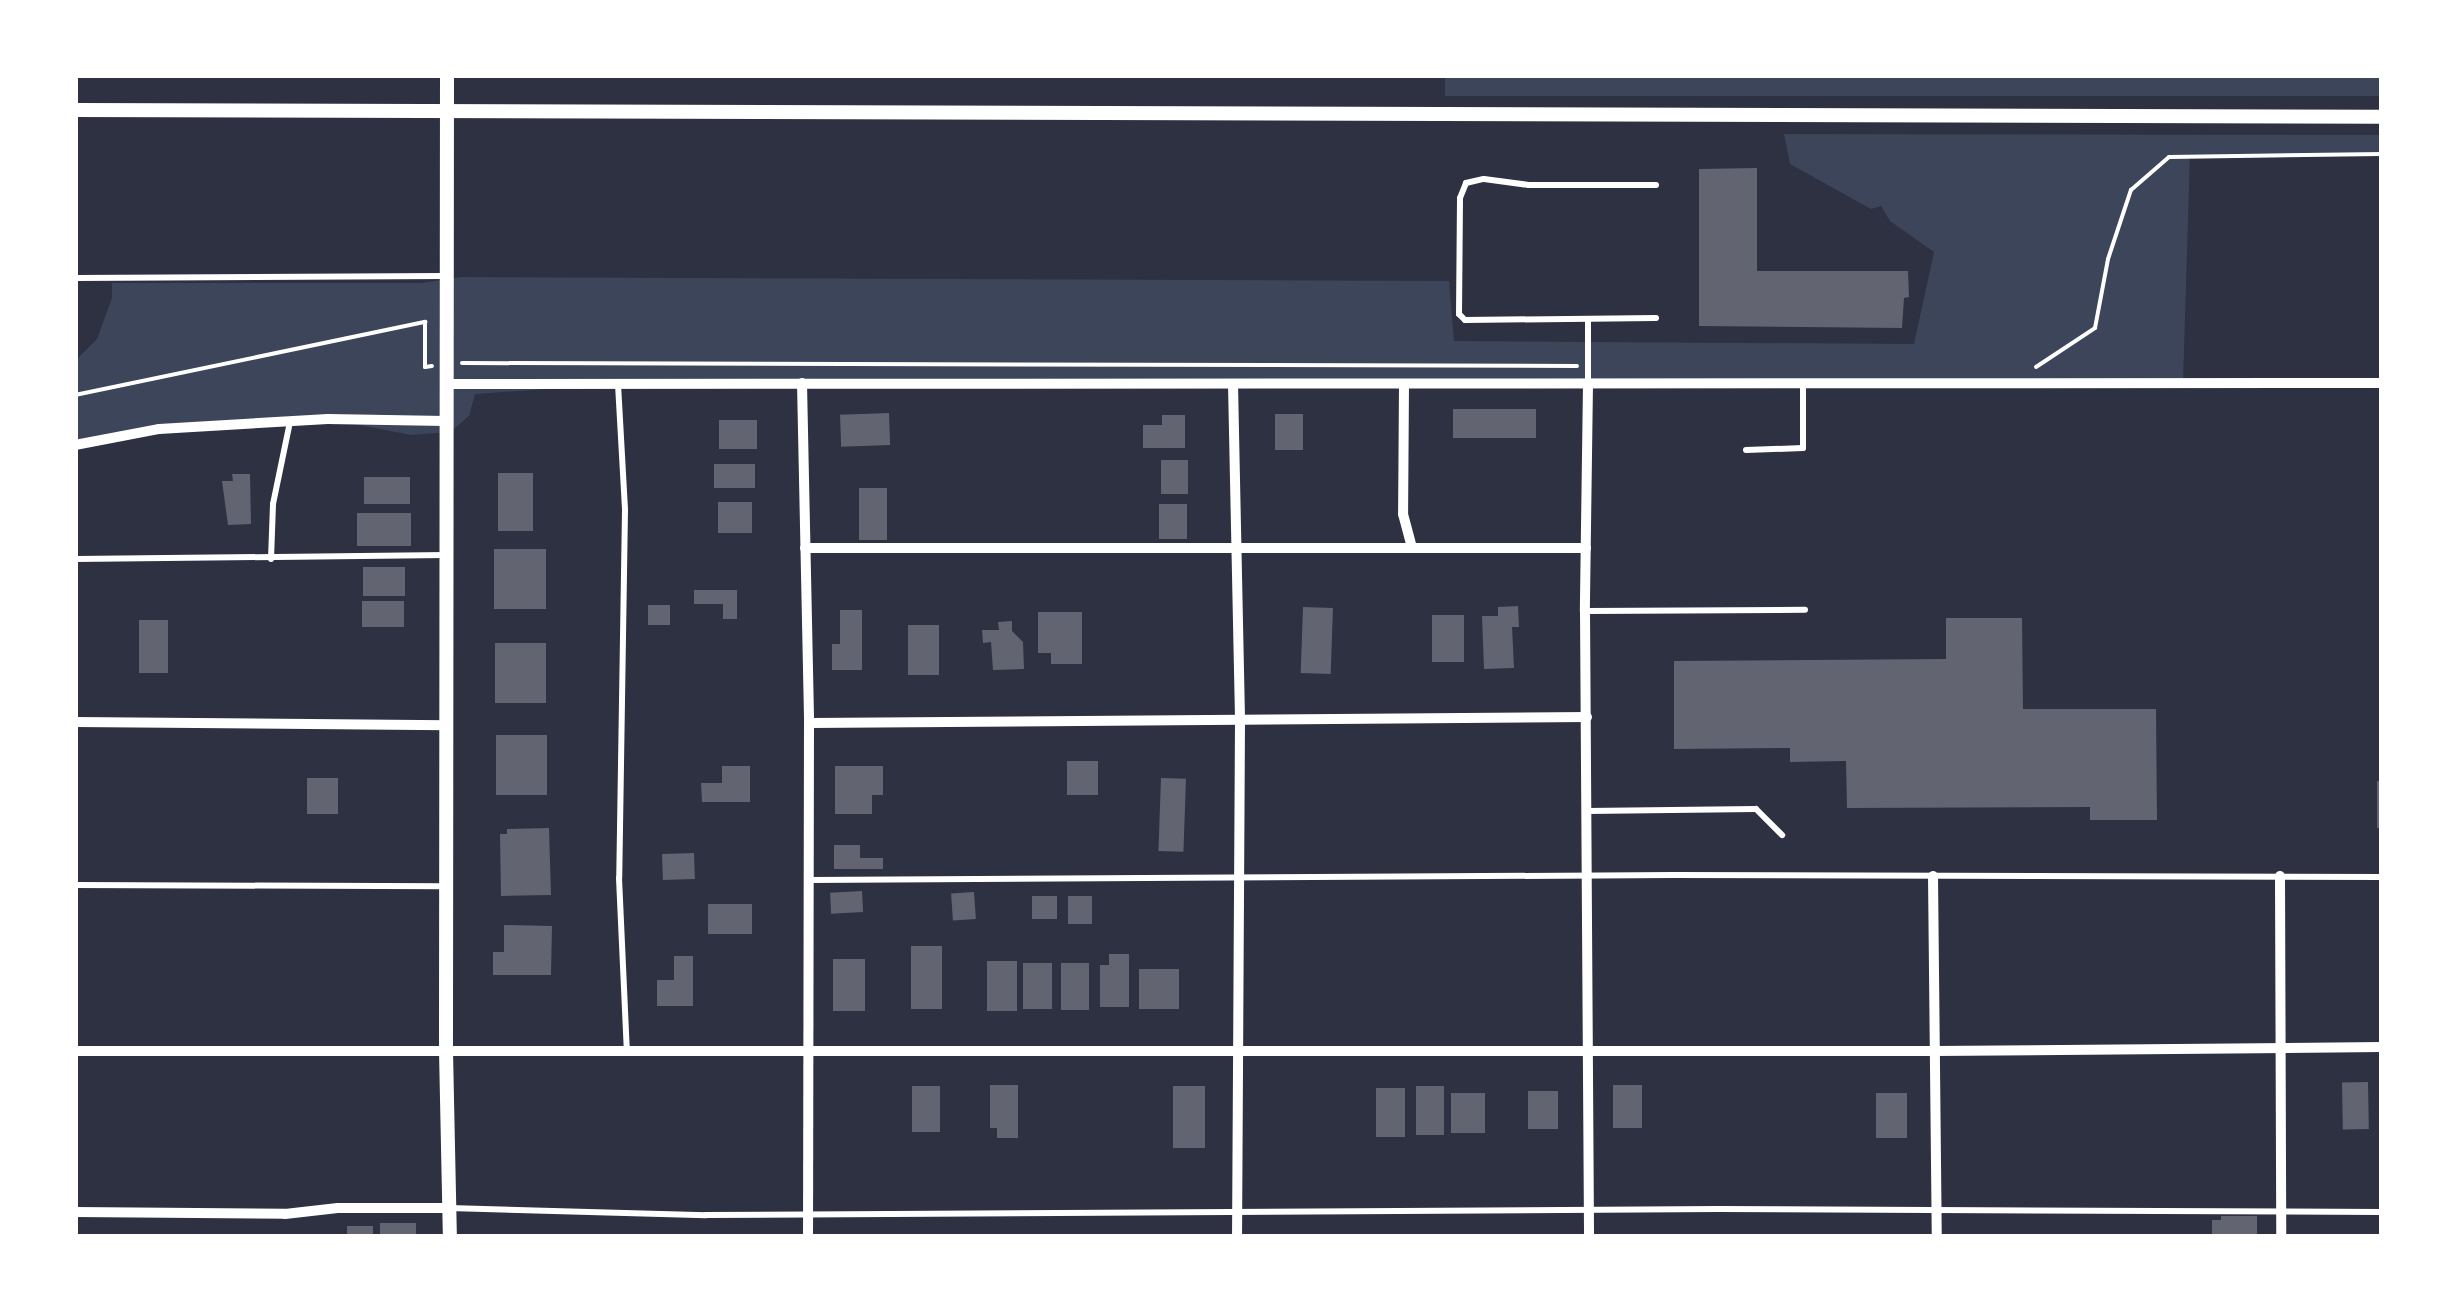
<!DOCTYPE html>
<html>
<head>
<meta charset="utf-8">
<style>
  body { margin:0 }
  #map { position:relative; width:2457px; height:1312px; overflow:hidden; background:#2d3142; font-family:"Work Sans",sans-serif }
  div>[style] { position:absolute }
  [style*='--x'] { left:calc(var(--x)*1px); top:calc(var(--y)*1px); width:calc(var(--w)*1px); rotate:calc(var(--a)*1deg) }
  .green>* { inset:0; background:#3c4559; transform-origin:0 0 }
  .building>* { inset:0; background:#626471; transform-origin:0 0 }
  .path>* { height:4px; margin:-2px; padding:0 2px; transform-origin:2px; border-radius:2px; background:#fff }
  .service>* { height:6px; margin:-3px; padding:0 3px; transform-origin:3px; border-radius:3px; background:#fff }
  .minor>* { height:10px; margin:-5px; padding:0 5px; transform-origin:5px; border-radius:5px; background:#fff }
  .tertiary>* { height:14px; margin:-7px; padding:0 7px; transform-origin:7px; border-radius:7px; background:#fff }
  span { translate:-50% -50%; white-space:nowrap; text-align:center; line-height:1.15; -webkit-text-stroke:10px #fff; paint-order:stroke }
  .frame { position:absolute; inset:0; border:78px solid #fff; pointer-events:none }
</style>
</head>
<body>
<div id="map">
  <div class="green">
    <i style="left:1445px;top:75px;width:937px;height:21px"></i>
    <i style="clip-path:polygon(1784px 134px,2382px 135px,2382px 154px,2190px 156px,2183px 383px,618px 384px,475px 394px,469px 416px,450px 432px,411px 435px,328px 419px,159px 429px,75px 445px,75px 361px,97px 339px,112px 298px,112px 283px,422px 283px,461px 277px,1449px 281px,1454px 341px,1914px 344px,1934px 252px,1890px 221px,1881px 206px,1871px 209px,1790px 164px)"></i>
  </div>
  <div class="building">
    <i style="clip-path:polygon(1757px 168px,1757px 271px,1908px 271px,1909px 297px,1904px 298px,1902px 328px,1699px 326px,1699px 169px)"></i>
    <i style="left:1453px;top:409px;width:83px;height:29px"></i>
    <i style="left:889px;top:413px;width:32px;height:49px;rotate:88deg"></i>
    <i style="left:1275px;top:414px;width:28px;height:36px"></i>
    <i style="clip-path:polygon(1162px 415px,1185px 415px,1185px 448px,1143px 448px,1143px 425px,1162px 425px)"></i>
    <i style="left:719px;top:420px;width:38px;height:29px"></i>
    <i style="left:1161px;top:460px;width:27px;height:34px"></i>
    <i style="left:714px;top:464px;width:41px;height:24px"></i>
    <i style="left:498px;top:473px;width:35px;height:58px"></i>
    <i style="clip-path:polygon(232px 474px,250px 474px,251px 524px,228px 525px,222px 481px,233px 481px)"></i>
    <i style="left:364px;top:477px;width:46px;height:27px"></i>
    <i style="left:859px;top:488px;width:28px;height:52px"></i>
    <i style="left:718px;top:502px;width:34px;height:31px"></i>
    <i style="left:1159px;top:504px;width:28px;height:35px"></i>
    <i style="left:357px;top:513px;width:54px;height:33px"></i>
    <i style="left:494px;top:549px;width:52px;height:60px"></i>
    <i style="left:363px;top:567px;width:42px;height:29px"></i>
    <i style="clip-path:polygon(694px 590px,737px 590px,737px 619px,723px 619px,723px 604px,694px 604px)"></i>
    <i style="left:362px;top:601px;width:42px;height:26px"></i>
    <i style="left:648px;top:605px;width:22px;height:20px"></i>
    <i style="clip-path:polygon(1518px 606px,1519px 627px,1512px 627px,1514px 668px,1484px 669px,1482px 616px,1498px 616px,1498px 607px)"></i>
    <i style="left:1303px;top:607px;width:30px;height:66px;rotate:2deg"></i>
    <i style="clip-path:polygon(840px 610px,862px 610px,862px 670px,832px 670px,832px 644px,840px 644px)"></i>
    <i style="clip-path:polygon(1038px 612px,1082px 612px,1082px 664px,1051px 664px,1051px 653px,1038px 653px)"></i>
    <i style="left:1464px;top:615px;width:47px;height:32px;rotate:90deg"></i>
    <i style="clip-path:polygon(1946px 618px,2022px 618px,2023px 709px,2156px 709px,2157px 820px,2090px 820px,2090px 807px,1847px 808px,1846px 761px,1790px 762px,1790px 748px,1674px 749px,1674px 661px,1946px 659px)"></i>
    <i style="left:139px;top:620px;width:29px;height:53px"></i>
    <i style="clip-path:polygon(1012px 621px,1012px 631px,1023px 642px,1024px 669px,993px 670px,991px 642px,983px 643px,982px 630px,999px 630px,998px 622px)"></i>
    <i style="left:908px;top:625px;width:31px;height:50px"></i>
    <i style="left:495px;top:643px;width:51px;height:60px"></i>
    <i style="left:496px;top:735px;width:51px;height:60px"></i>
    <i style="left:1067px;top:761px;width:31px;height:34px"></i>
    <i style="clip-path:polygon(722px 766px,750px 766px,750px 802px,702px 802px,701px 783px,722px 783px)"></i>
    <i style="clip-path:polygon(835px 766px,883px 766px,883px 795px,872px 795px,872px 814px,835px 814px)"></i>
    <i style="left:307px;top:778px;width:31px;height:36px"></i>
    <i style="left:1161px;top:778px;width:25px;height:73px;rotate:2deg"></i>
    <i style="left:2377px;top:781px;width:5px;height:47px"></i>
    <i style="clip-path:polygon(549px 828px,551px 895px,501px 896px,500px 834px,507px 834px,507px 829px)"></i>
    <i style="clip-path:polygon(834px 845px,860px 845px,860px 858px,883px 858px,883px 869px,834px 869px)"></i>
    <i style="left:694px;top:853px;width:26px;height:32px;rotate:88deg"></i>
    <i style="left:862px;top:891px;width:21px;height:32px;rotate:87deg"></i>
    <i style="left:974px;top:892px;width:27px;height:23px;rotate:86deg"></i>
    <i style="left:1032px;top:896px;width:25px;height:23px"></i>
    <i style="left:1068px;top:896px;width:24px;height:28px"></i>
    <i style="left:708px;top:904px;width:44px;height:30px"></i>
    <i style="clip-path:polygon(504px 925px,552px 926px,551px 975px,493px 975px,493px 952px,504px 952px)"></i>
    <i style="left:911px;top:946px;width:31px;height:63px"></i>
    <i style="clip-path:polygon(1109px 954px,1129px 954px,1129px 1007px,1100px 1007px,1100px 965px,1109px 965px)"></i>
    <i style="clip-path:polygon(674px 956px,693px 956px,693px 1006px,657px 1006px,657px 980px,674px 980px)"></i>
    <i style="left:833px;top:959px;width:32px;height:52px"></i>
    <i style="left:987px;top:961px;width:30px;height:50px"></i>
    <i style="left:1023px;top:963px;width:29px;height:46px"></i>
    <i style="left:1061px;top:963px;width:28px;height:47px"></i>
    <i style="left:1139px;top:969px;width:40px;height:40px"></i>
    <i style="left:2368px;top:1082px;width:47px;height:26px;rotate:89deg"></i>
    <i style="clip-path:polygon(990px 1085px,1018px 1085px,1018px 1138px,997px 1138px,997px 1128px,990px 1128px)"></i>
    <i style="left:1613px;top:1085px;width:29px;height:43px"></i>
    <i style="left:912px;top:1086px;width:28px;height:46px"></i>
    <i style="left:1173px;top:1086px;width:32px;height:62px"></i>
    <i style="left:1416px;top:1086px;width:28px;height:49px"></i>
    <i style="left:1376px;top:1088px;width:29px;height:49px"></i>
    <i style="left:1528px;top:1091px;width:30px;height:38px"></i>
    <i style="left:1451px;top:1093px;width:34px;height:40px"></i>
    <i style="left:1876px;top:1093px;width:31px;height:45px"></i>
    <i style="clip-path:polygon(2221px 1216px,2257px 1216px,2257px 1237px,2212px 1237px,2212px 1220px,2221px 1220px)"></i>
    <i style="left:380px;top:1223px;width:36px;height:14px"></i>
    <i style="left:347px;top:1226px;width:26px;height:11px"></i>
  </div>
  <div class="path">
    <i style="--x:462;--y:363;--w:1115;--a:0.15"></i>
    <i style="--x:2036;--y:367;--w:71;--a:-33.5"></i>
    <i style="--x:2095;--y:328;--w:70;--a:-79.3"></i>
    <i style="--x:2108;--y:259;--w:73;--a:-71.6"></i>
    <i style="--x:2131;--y:190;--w:50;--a:-41"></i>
    <i style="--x:2169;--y:157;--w:213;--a:-0.8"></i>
    <i style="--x:75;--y:395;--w:358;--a:-11.8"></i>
    <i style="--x:425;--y:322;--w:45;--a:90"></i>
    <i style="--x:425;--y:367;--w:7;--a:-8"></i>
  </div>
  <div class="service">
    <i style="--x:75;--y:278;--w:369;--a:-0.3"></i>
    <i style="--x:1656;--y:318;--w:191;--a:179.4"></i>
    <i style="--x:1465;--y:320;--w:8;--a:-135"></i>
    <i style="--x:1459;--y:314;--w:116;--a:-89.5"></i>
    <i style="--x:1460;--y:198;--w:16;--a:-68"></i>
    <i style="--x:1466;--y:183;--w:18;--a:-13"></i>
    <i style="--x:1484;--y:179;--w:45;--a:7.6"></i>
    <i style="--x:1529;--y:185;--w:127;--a:0"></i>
    <i style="--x:1588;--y:320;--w:63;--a:90"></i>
    <i style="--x:618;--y:384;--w:126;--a:86.8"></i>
    <i style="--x:625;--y:510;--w:368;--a:90.9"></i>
    <i style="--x:619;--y:878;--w:174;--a:87.4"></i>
    <i style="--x:1746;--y:450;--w:57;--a:-2"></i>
    <i style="--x:1803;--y:448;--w:65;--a:-90"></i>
    <i style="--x:75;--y:559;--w:371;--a:-0.6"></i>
    <i style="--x:271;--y:559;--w:55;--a:-87.9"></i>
    <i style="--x:273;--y:504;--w:84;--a:-78.3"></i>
    <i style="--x:1586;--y:611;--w:219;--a:-0.3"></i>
    <i style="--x:1587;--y:811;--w:169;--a:-0.7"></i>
    <i style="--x:1756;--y:809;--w:37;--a:45"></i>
    <i style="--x:809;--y:880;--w:865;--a:-0.33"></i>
    <i style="--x:1674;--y:875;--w:708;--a:0.16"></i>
    <i style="--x:75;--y:885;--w:371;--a:0.2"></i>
    <i style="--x:449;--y:1208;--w:257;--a:1.6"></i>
    <i style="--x:706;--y:1215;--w:1012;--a:-0.34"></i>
    <i style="--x:1718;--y:1209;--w:664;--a:0.26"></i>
  </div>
  <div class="minor">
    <i style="--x:802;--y:383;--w:340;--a:88.8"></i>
    <i style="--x:809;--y:723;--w:514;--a:90.11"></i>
    <i style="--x:445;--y:384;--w:1937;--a:-0.03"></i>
    <i style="--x:1233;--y:384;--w:338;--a:88.8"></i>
    <i style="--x:1240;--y:722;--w:515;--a:90.33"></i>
    <i style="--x:1404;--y:384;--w:130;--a:90.4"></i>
    <i style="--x:1403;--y:514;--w:35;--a:75"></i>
    <i style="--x:1588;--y:384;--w:227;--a:90.8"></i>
    <i style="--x:1585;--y:611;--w:626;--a:89.63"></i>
    <i style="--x:75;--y:445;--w:86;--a:-10.8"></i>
    <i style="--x:159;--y:429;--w:169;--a:-3.4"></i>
    <i style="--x:328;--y:419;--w:117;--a:1"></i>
    <i style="--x:805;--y:548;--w:781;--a:0"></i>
    <i style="--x:75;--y:722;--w:373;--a:0.5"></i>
    <i style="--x:809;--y:723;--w:778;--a:-0.44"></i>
    <i style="--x:1933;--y:876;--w:361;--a:89.4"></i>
    <i style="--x:2280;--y:876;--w:361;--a:89.8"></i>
    <i style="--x:75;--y:1051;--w:1860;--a:0"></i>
    <i style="--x:1935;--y:1051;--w:447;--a:-0.5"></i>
    <i style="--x:75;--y:1212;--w:210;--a:0.5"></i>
    <i style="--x:285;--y:1214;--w:53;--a:-6.5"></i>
    <i style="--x:338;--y:1208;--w:111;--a:0"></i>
  </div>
  <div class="tertiary">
    <i style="--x:447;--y:75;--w:976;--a:90.06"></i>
    <i style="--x:446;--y:1051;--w:186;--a:88.8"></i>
    <i style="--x:75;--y:110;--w:2307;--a:0.17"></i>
  </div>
  <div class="frame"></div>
</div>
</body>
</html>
